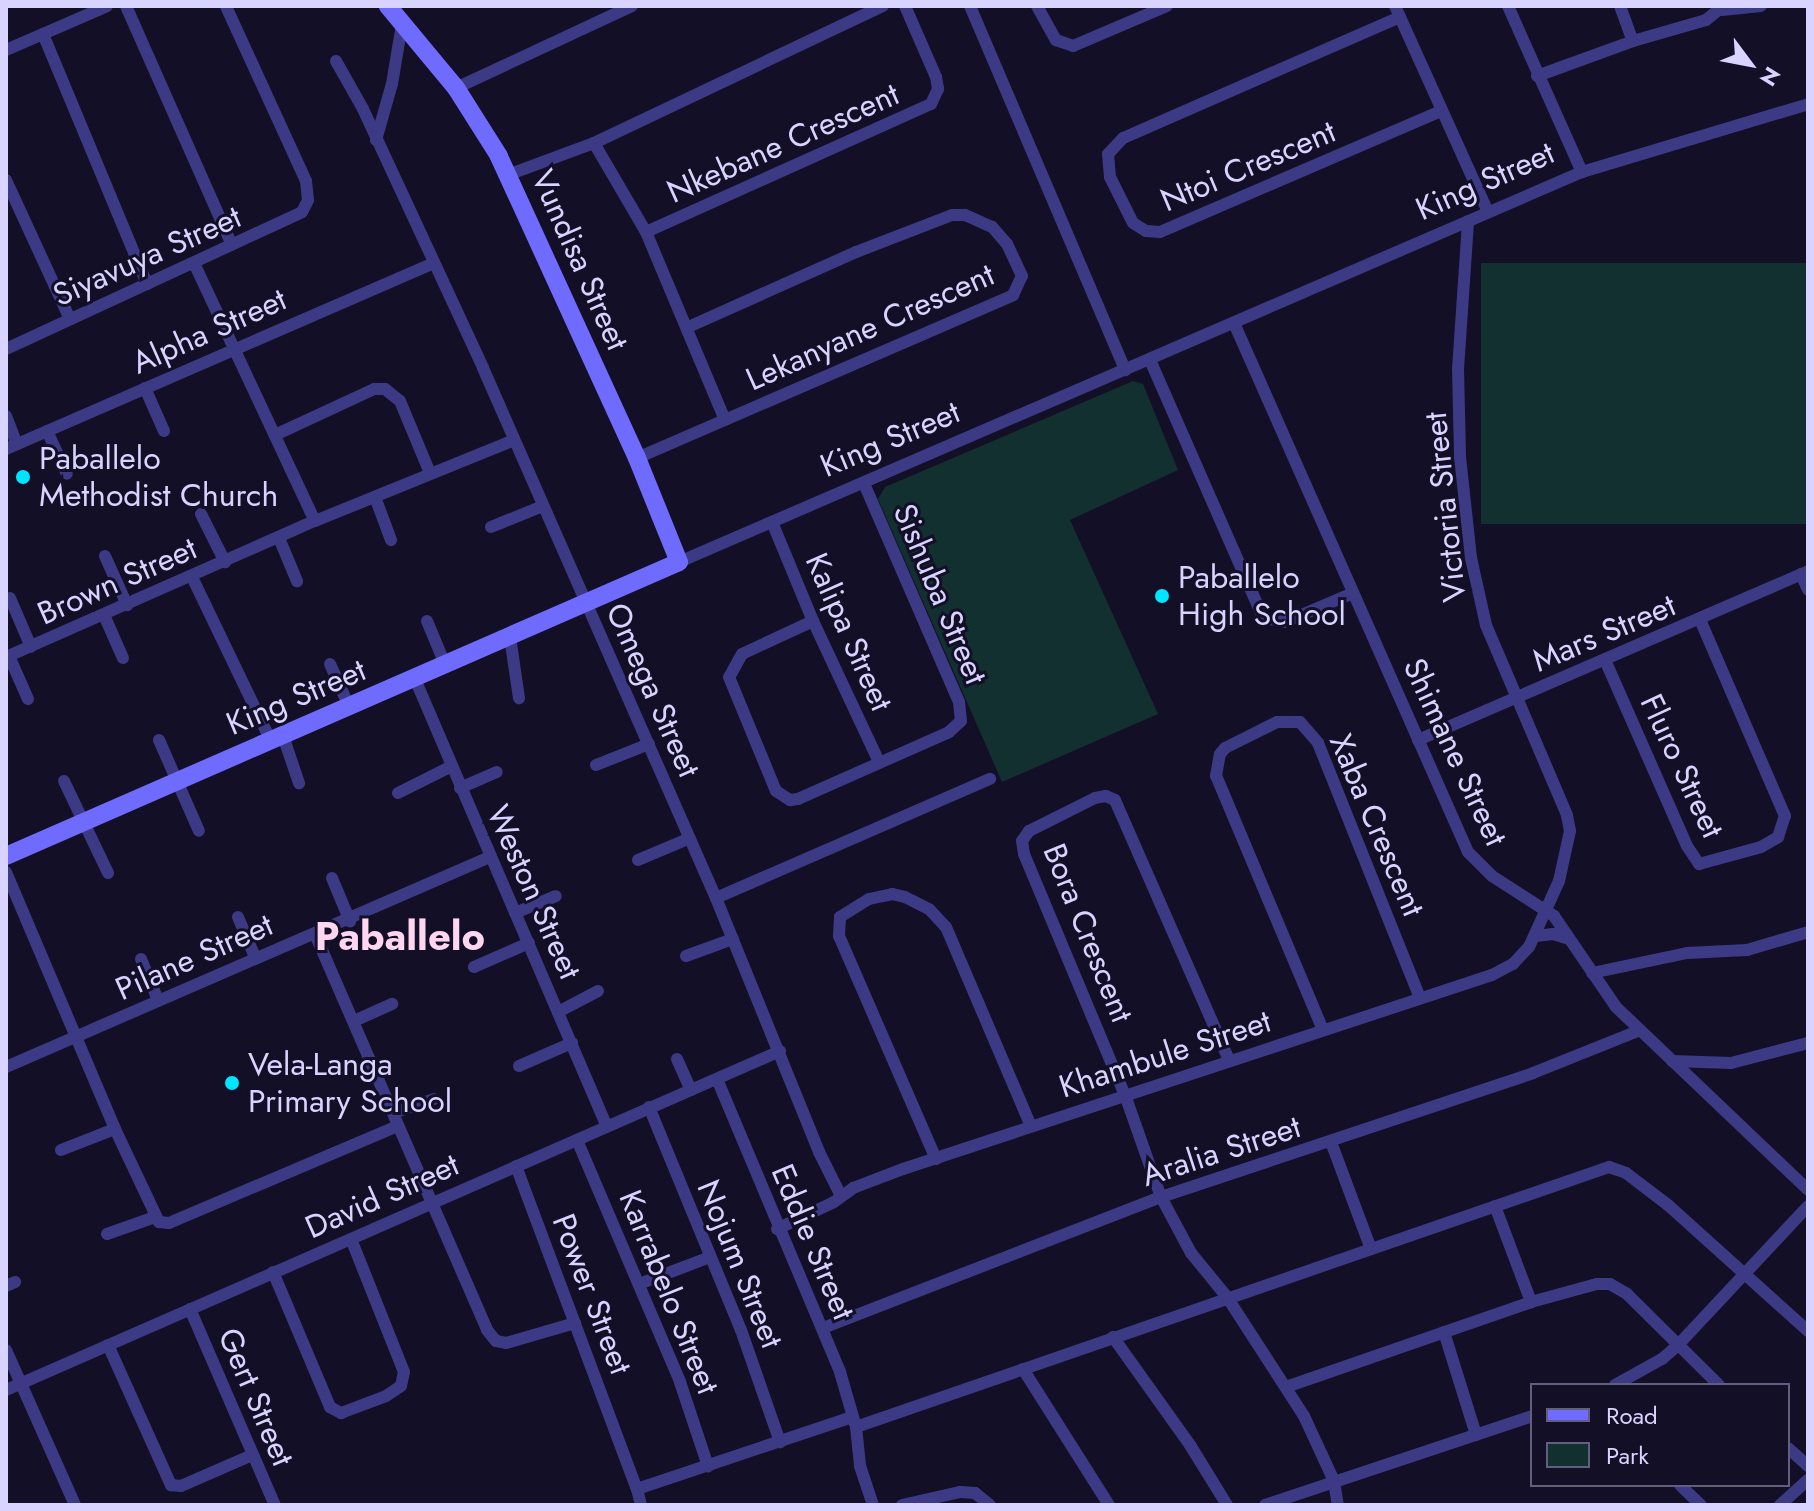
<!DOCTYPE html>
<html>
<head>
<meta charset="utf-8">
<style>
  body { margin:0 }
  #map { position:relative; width:1814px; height:1511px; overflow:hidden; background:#130f26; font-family:Jost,sans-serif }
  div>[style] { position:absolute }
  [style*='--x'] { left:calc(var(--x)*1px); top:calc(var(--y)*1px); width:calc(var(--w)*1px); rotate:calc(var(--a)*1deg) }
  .green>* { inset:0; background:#12302f; transform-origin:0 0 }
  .street>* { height:12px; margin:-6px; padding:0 6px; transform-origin:6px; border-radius:6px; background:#3d3a85 }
  .secondary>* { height:18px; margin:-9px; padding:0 9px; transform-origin:9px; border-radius:9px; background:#6f6bff }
  .dots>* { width:22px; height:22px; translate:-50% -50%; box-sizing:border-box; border:4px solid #130f26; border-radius:50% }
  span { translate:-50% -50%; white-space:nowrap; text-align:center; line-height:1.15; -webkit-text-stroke:6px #130f26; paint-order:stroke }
  .street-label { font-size:32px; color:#d9d4ff }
  .poi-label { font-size:32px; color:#d9d4ff }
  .left { translate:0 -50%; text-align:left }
  .district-label { font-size:40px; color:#ffd6f0; font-weight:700 }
  .frame { position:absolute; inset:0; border:8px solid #d9d4ff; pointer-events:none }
  .legend { position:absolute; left:1530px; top:1383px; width:260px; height:104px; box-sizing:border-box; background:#130f26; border:2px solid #625e7d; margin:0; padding:10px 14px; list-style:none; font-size:24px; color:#d9d4ff }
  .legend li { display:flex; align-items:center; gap:16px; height:40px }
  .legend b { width:40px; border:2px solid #625e7d }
  .north { position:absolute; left:1710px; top:24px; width:80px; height:80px; -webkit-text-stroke:6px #130f26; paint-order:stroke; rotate:122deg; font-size:22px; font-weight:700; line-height:32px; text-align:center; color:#d9d4ff }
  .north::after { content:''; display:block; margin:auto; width:28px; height:36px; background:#d9d4ff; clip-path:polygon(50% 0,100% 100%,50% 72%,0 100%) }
</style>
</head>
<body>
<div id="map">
  <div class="green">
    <i style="left:1808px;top:263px;width:261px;height:327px;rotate:90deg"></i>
    <i style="clip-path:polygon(1133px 381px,1143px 384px,1178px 470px,1070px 520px,1158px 714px,1002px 782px,878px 499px,885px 487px)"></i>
  </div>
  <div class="street">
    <i style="--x:126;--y:6;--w:261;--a:66.1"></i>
    <i style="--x:970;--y:6;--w:396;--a:66.9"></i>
    <i style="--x:1037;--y:6;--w:39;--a:61"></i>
    <i style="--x:1056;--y:40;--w:18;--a:19"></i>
    <i style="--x:1073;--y:46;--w:102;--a:-23.1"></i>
    <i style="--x:1395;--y:6;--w:226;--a:65.7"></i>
    <i style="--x:1508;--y:6;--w:182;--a:66"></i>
    <i style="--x:1620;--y:6;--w:37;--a:70"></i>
    <i style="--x:1722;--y:10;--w:39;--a:-6"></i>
    <i style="--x:1400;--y:17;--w:302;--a:156.4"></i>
    <i style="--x:1123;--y:138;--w:22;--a:133"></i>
    <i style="--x:1108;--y:154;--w:23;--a:85"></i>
    <i style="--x:1110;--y:177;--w:51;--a:63.4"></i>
    <i style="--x:1133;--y:223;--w:15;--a:32"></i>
    <i style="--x:1146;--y:231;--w:14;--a:4"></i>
    <i style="--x:1160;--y:232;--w:306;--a:-23.3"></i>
    <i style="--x:43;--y:34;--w:271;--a:67.4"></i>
    <i style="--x:6;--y:50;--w:110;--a:-23.5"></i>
    <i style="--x:336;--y:61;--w:55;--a:60.6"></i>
    <i style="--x:363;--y:109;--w:285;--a:65.1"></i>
    <i style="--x:483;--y:368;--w:579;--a:66.27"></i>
    <i style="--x:716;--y:898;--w:274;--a:67.9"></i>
    <i style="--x:819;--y:1152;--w:49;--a:63.4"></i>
    <i style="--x:1537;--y:76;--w:102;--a:-20"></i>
    <i style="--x:1633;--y:41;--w:76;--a:-16"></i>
    <i style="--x:1706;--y:20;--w:22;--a:-39"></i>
    <i style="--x:456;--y:88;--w:194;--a:-25"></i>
    <i style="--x:376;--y:140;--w:58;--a:-74.1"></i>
    <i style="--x:392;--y:84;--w:61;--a:-80.5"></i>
    <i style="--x:594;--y:143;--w:103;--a:59.7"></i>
    <i style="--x:646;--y:232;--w:204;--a:67.2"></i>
    <i style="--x:508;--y:175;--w:92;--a:-20.4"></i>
    <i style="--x:594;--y:143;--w:320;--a:-25.4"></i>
    <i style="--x:6;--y:180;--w:153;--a:65.3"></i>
    <i style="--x:646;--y:232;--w:312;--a:-24.2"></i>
    <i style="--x:931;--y:104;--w:17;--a:-65"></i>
    <i style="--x:938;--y:89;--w:12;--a:-99"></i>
    <i style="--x:936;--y:77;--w:77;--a:-113.6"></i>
    <i style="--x:194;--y:263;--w:285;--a:64.9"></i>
    <i style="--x:1234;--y:323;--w:578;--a:66.14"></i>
    <i style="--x:1468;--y:852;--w:34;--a:45"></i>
    <i style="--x:1492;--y:876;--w:74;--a:32.8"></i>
    <i style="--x:1554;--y:916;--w:110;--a:55.7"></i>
    <i style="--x:1616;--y:1007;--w:265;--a:43.6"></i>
    <i style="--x:6;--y:349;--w:326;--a:-24.8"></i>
    <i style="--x:302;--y:212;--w:13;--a:-63"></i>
    <i style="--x:308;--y:200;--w:19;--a:-96"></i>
    <i style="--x:306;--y:181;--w:192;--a:-114.6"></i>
    <i style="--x:1150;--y:360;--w:282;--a:66.3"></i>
    <i style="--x:1263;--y:618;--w:22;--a:10"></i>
    <i style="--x:1285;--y:622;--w:74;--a:-23.1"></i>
    <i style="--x:145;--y:388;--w:47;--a:66.2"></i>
    <i style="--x:6;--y:416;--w:30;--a:69"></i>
    <i style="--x:47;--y:431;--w:47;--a:65.1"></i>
    <i style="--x:275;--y:435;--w:109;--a:-24.9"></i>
    <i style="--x:374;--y:389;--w:11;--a:0"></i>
    <i style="--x:385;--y:389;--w:19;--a:39"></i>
    <i style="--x:400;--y:401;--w:78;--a:67.4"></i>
    <i style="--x:6;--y:449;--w:466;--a:-23.5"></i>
    <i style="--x:637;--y:458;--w:410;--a:-23.4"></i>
    <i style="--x:1013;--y:295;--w:21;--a:-65"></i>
    <i style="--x:1022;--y:276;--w:35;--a:-115"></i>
    <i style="--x:1007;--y:244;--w:23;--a:-131"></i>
    <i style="--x:992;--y:227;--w:30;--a:-156"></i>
    <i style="--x:965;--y:215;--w:13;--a:180"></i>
    <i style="--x:952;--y:215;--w:103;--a:158.9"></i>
    <i style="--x:856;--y:252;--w:184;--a:155.9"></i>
    <i style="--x:375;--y:497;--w:46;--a:69.6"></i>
    <i style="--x:201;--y:514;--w:54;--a:63.4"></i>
    <i style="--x:772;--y:522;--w:107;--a:67.5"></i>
    <i style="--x:813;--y:621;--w:156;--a:64.9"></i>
    <i style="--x:491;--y:527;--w:56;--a:-22"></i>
    <i style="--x:279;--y:538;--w:47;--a:67.3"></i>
    <i style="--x:105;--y:556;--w:54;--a:65.8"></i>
    <i style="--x:679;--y:562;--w:984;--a:-23.36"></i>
    <i style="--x:1582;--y:172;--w:236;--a:-16.7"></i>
    <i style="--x:1801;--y:574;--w:17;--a:66"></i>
    <i style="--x:192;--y:577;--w:182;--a:64.3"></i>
    <i style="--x:10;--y:598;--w:53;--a:66.8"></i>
    <i style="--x:104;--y:615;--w:47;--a:66.2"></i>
    <i style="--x:427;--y:621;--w:47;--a:67.3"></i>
    <i style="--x:813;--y:621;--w:78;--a:155.1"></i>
    <i style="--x:742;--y:654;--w:26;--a:119"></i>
    <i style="--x:729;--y:677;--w:123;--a:67.6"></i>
    <i style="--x:776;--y:791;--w:17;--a:33"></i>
    <i style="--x:790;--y:800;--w:8;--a:-7"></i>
    <i style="--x:798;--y:799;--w:165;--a:-23.9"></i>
    <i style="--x:949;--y:732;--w:16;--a:-43"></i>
    <i style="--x:961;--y:721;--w:19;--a:-96"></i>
    <i style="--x:959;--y:702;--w:239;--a:-113.5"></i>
    <i style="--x:510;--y:637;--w:62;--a:81.6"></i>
    <i style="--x:9;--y:656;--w:47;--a:66.2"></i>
    <i style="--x:6;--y:657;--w:338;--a:-23.8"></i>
    <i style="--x:315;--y:521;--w:215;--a:-22.1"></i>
    <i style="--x:1605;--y:660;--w:203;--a:66.2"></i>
    <i style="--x:1687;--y:846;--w:22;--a:56"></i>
    <i style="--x:1699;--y:864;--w:64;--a:-15.3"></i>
    <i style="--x:1761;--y:847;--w:20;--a:-30"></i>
    <i style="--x:1778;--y:837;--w:22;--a:-72"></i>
    <i style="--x:1785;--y:816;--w:214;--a:-113.4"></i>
    <i style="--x:330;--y:664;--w:46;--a:65.7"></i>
    <i style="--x:415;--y:679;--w:486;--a:66.8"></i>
    <i style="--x:283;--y:736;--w:50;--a:71.2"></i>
    <i style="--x:159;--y:740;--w:99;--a:66.3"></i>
    <i style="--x:1418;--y:740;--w:425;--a:-23.4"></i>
    <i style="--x:596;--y:765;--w:57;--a:-21.6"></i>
    <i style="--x:64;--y:781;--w:102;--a:64.4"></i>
    <i style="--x:460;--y:788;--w:40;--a:-23.4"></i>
    <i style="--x:398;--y:793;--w:60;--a:-26.6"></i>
    <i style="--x:638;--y:860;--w:56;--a:-22.9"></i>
    <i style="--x:6;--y:872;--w:279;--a:67"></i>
    <i style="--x:115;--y:1129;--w:103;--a:64.7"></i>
    <i style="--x:159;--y:1222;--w:10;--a:6"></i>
    <i style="--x:169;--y:1223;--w:249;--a:-23"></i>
    <i style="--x:332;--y:878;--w:47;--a:67.3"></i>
    <i style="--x:716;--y:898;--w:299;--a:-23.5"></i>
    <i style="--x:515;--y:913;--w:44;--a:-22.5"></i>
    <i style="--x:238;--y:917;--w:43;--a:67"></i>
    <i style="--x:315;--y:934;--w:432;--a:66.5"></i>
    <i style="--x:487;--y:1330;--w:14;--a:51"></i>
    <i style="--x:496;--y:1341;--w:10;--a:11"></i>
    <i style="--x:506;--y:1343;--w:72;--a:-16.2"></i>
    <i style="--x:1536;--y:936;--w:17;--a:-7"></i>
    <i style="--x:1553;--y:934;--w:17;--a:17"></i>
    <i style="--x:686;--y:956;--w:50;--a:-19.9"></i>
    <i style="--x:141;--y:959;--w:44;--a:67.5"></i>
    <i style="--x:474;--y:967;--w:60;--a:-23.6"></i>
    <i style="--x:1592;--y:973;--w:97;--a:-11.9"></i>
    <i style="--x:1687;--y:953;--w:60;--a:-2.9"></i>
    <i style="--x:1747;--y:950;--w:64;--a:-16.4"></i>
    <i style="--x:558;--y:1012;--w:45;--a:-27.7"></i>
    <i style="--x:354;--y:1021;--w:42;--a:-24.1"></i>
    <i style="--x:1323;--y:1030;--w:276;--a:-112.8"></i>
    <i style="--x:1216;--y:776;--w:22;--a:-80"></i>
    <i style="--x:1220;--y:754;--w:8;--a:-50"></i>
    <i style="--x:1225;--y:748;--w:58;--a:-26.6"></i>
    <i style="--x:1277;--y:722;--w:23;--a:0"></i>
    <i style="--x:1300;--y:722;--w:28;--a:49"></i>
    <i style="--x:1318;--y:743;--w:275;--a:68.2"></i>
    <i style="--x:677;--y:1059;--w:34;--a:66"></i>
    <i style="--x:1229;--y:1060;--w:284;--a:-113.7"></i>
    <i style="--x:1115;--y:800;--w:10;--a:-156"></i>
    <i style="--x:1106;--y:796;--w:11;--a:170"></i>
    <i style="--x:1095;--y:798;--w:74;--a:153.4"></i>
    <i style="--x:1029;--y:831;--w:12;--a:125"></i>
    <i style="--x:1022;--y:841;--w:13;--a:81"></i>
    <i style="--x:1024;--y:854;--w:261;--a:67.3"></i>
    <i style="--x:1125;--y:1095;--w:108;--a:70.6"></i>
    <i style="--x:1161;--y:1197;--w:64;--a:61.8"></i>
    <i style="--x:1191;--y:1253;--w:57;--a:50.7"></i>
    <i style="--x:1227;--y:1297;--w:142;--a:57.1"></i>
    <i style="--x:1304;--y:1416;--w:72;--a:65.2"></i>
    <i style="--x:1334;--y:1481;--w:24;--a:81"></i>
    <i style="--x:1672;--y:1061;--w:59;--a:1.9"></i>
    <i style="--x:1731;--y:1063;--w:80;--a:-14.6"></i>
    <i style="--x:519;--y:1066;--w:58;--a:-23.5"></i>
    <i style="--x:6;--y:1067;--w:528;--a:-23.46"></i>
    <i style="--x:717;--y:1079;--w:318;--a:67.2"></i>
    <i style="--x:840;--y:1372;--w:57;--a:73.8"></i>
    <i style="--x:856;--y:1427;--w:39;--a:84"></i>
    <i style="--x:860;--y:1466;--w:41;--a:71.6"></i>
    <i style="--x:649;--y:1107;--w:241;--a:67.6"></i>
    <i style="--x:741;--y:1330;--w:119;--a:70.8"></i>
    <i style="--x:393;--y:1113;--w:43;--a:-18.9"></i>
    <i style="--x:577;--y:1140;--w:263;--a:66.9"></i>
    <i style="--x:680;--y:1382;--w:89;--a:71.6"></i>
    <i style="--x:1331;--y:1142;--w:114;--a:69.5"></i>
    <i style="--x:61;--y:1150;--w:58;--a:-21.3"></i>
    <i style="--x:936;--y:1159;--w:243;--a:-113.5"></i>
    <i style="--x:839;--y:936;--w:19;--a:-87"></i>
    <i style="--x:840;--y:917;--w:34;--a:-32"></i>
    <i style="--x:869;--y:899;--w:24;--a:-12"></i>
    <i style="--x:892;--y:894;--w:13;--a:13"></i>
    <i style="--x:905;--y:897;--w:28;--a:27"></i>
    <i style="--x:930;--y:910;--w:23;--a:47"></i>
    <i style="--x:946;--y:927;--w:216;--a:66.9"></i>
    <i style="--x:516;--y:1166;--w:345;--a:69.5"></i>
    <i style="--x:637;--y:1489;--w:227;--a:-18.5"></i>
    <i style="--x:1495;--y:1206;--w:103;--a:69.4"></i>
    <i style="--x:777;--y:1229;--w:63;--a:-25.3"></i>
    <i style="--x:834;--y:1202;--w:24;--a:-36"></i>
    <i style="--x:853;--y:1188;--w:53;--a:-20.8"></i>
    <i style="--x:903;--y:1169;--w:620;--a:-18.23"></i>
    <i style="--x:1492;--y:975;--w:24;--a:-28"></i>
    <i style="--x:1513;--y:964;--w:23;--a:-47"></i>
    <i style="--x:1529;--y:947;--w:72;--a:-65.6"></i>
    <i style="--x:1559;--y:881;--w:51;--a:-77.6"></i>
    <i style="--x:1570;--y:831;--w:16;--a:-101"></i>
    <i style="--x:1567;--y:815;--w:207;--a:-113.1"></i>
    <i style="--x:1486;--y:625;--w:69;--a:-102.6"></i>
    <i style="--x:1471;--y:558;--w:103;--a:-96.2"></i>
    <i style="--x:1460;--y:456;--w:87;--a:-91.3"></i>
    <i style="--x:1458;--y:369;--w:148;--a:-86.1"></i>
    <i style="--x:107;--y:1234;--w:51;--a:-19.5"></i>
    <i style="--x:273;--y:1272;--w:147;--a:67.1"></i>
    <i style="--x:330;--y:1407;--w:13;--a:29"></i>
    <i style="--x:341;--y:1413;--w:48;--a:-20.7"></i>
    <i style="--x:386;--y:1396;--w:18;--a:-34"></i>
    <i style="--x:401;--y:1386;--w:14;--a:-78"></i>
    <i style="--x:404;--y:1372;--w:143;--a:-111.7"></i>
    <i style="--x:639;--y:1284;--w:76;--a:-20.8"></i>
    <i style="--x:6;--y:1286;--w:10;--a:-24"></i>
    <i style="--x:190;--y:1309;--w:214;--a:66.6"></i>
    <i style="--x:823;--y:1328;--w:362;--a:-21.2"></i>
    <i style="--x:1161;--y:1197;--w:392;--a:-18.4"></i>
    <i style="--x:1533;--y:1073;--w:113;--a:-21.8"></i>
    <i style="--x:1444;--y:1332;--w:108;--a:72.7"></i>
    <i style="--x:1113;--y:1337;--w:133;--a:54.5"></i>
    <i style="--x:1190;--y:1445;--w:70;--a:58.3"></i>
    <i style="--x:108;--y:1345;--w:154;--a:65.8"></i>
    <i style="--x:171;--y:1485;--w:10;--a:6"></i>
    <i style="--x:181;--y:1486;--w:77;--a:-23.6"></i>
    <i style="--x:6;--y:1350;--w:170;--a:66"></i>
    <i style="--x:1023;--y:1369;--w:161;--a:57.7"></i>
    <i style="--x:1615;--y:1385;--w:54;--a:-29"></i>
    <i style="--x:1662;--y:1359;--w:21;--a:-41"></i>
    <i style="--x:1678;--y:1345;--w:190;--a:-46.9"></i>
    <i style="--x:1286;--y:1387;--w:259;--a:-19.1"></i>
    <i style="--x:1531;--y:1302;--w:68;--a:-15.3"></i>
    <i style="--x:1597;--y:1284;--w:13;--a:0"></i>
    <i style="--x:1610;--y:1284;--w:20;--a:30"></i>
    <i style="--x:1627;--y:1294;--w:129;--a:44.7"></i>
    <i style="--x:6;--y:1390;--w:845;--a:-23.65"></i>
    <i style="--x:856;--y:1427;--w:797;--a:-19.05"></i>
    <i style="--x:1609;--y:1167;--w:18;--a:19"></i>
    <i style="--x:1626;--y:1173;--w:53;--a:37.3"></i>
    <i style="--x:1668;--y:1205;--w:188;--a:42"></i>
    <i style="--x:1788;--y:1448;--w:27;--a:42"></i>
    <i style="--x:1680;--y:1485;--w:29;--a:44"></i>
    <i style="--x:637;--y:1489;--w:16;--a:76"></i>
    <i style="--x:902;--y:1505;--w:59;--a:-12.6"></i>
    <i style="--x:960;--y:1492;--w:15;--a:4"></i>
    <i style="--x:975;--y:1493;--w:19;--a:39"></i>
    <i style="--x:1265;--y:1505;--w:281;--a:-18.4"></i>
    <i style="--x:1780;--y:1505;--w:38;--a:-42"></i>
  </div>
  <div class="secondary">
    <i style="--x:6;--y:856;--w:734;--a:-23.6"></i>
    <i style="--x:679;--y:562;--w:112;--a:-112"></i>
    <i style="--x:637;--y:458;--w:332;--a:-114.6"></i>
    <i style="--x:499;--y:156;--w:80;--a:-122.3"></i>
    <i style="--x:456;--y:88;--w:107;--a:-129.7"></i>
  </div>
  <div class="dots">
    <i style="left:23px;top:477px;background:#00e5ff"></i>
    <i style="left:1162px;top:596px;background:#00e5ff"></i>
    <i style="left:232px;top:1083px;background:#00e5ff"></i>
  </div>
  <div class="street-label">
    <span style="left:783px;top:143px;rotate:-24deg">Nkebane Crescent</span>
    <span style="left:1248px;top:166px;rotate:-23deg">Ntoi Crescent</span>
    <span style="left:1485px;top:181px;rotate:-24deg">King Street</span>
    <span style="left:147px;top:256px;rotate:-24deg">Siyavuya Street</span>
    <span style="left:580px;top:260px;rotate:66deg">Vundisa Street</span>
    <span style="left:870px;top:327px;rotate:-24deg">Lekanyane Crescent</span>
    <span style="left:209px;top:331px;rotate:-24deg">Alpha Street</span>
    <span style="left:890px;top:439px;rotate:-23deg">King Street</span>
    <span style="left:1445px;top:507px;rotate:-96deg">Victoria Street</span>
    <span style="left:117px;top:581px;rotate:-24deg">Brown Street</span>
    <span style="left:940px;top:594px;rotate:67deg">Sishuba Street</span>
    <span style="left:849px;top:632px;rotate:66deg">Kalipa Street</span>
    <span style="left:1604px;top:633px;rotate:-23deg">Mars Street</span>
    <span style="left:653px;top:690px;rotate:66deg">Omega Street</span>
    <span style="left:296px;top:697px;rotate:-23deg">King Street</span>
    <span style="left:1455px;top:752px;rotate:65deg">Shimane Street</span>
    <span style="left:1682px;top:766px;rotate:65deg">Fluro Street</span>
    <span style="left:1377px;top:825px;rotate:67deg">Xaba Crescent</span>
    <span style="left:534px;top:892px;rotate:66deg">Weston Street</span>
    <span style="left:1088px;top:933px;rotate:68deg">Bora Crescent</span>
    <span style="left:194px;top:957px;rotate:-24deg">Pilane Street</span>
    <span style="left:1165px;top:1054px;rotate:-18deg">Khambule Street</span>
    <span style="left:1221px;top:1151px;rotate:-18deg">Aralia Street</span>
    <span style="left:382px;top:1196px;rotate:-24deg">David Street</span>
    <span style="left:813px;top:1242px;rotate:67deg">Eddie Street</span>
    <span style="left:740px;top:1264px;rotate:68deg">Nojum Street</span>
    <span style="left:669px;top:1292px;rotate:68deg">Karrabelo Street</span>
    <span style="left:592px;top:1294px;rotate:69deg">Power Street</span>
    <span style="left:256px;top:1397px;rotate:67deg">Gert Street</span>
  </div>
  <div class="poi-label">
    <span class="left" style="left:39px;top:477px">Paballelo<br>Methodist Church</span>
    <span class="left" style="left:1178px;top:596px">Paballelo<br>High School</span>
    <span class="left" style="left:248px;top:1083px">Vela-Langa<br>Primary School</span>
  </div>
  <div class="district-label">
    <span style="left:400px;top:936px">Paballelo</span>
  </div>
  <div class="frame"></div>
  <ul class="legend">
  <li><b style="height:10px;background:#6f6bff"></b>Road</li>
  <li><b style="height:22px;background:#12302f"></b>Park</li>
  </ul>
  <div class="north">N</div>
</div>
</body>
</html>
